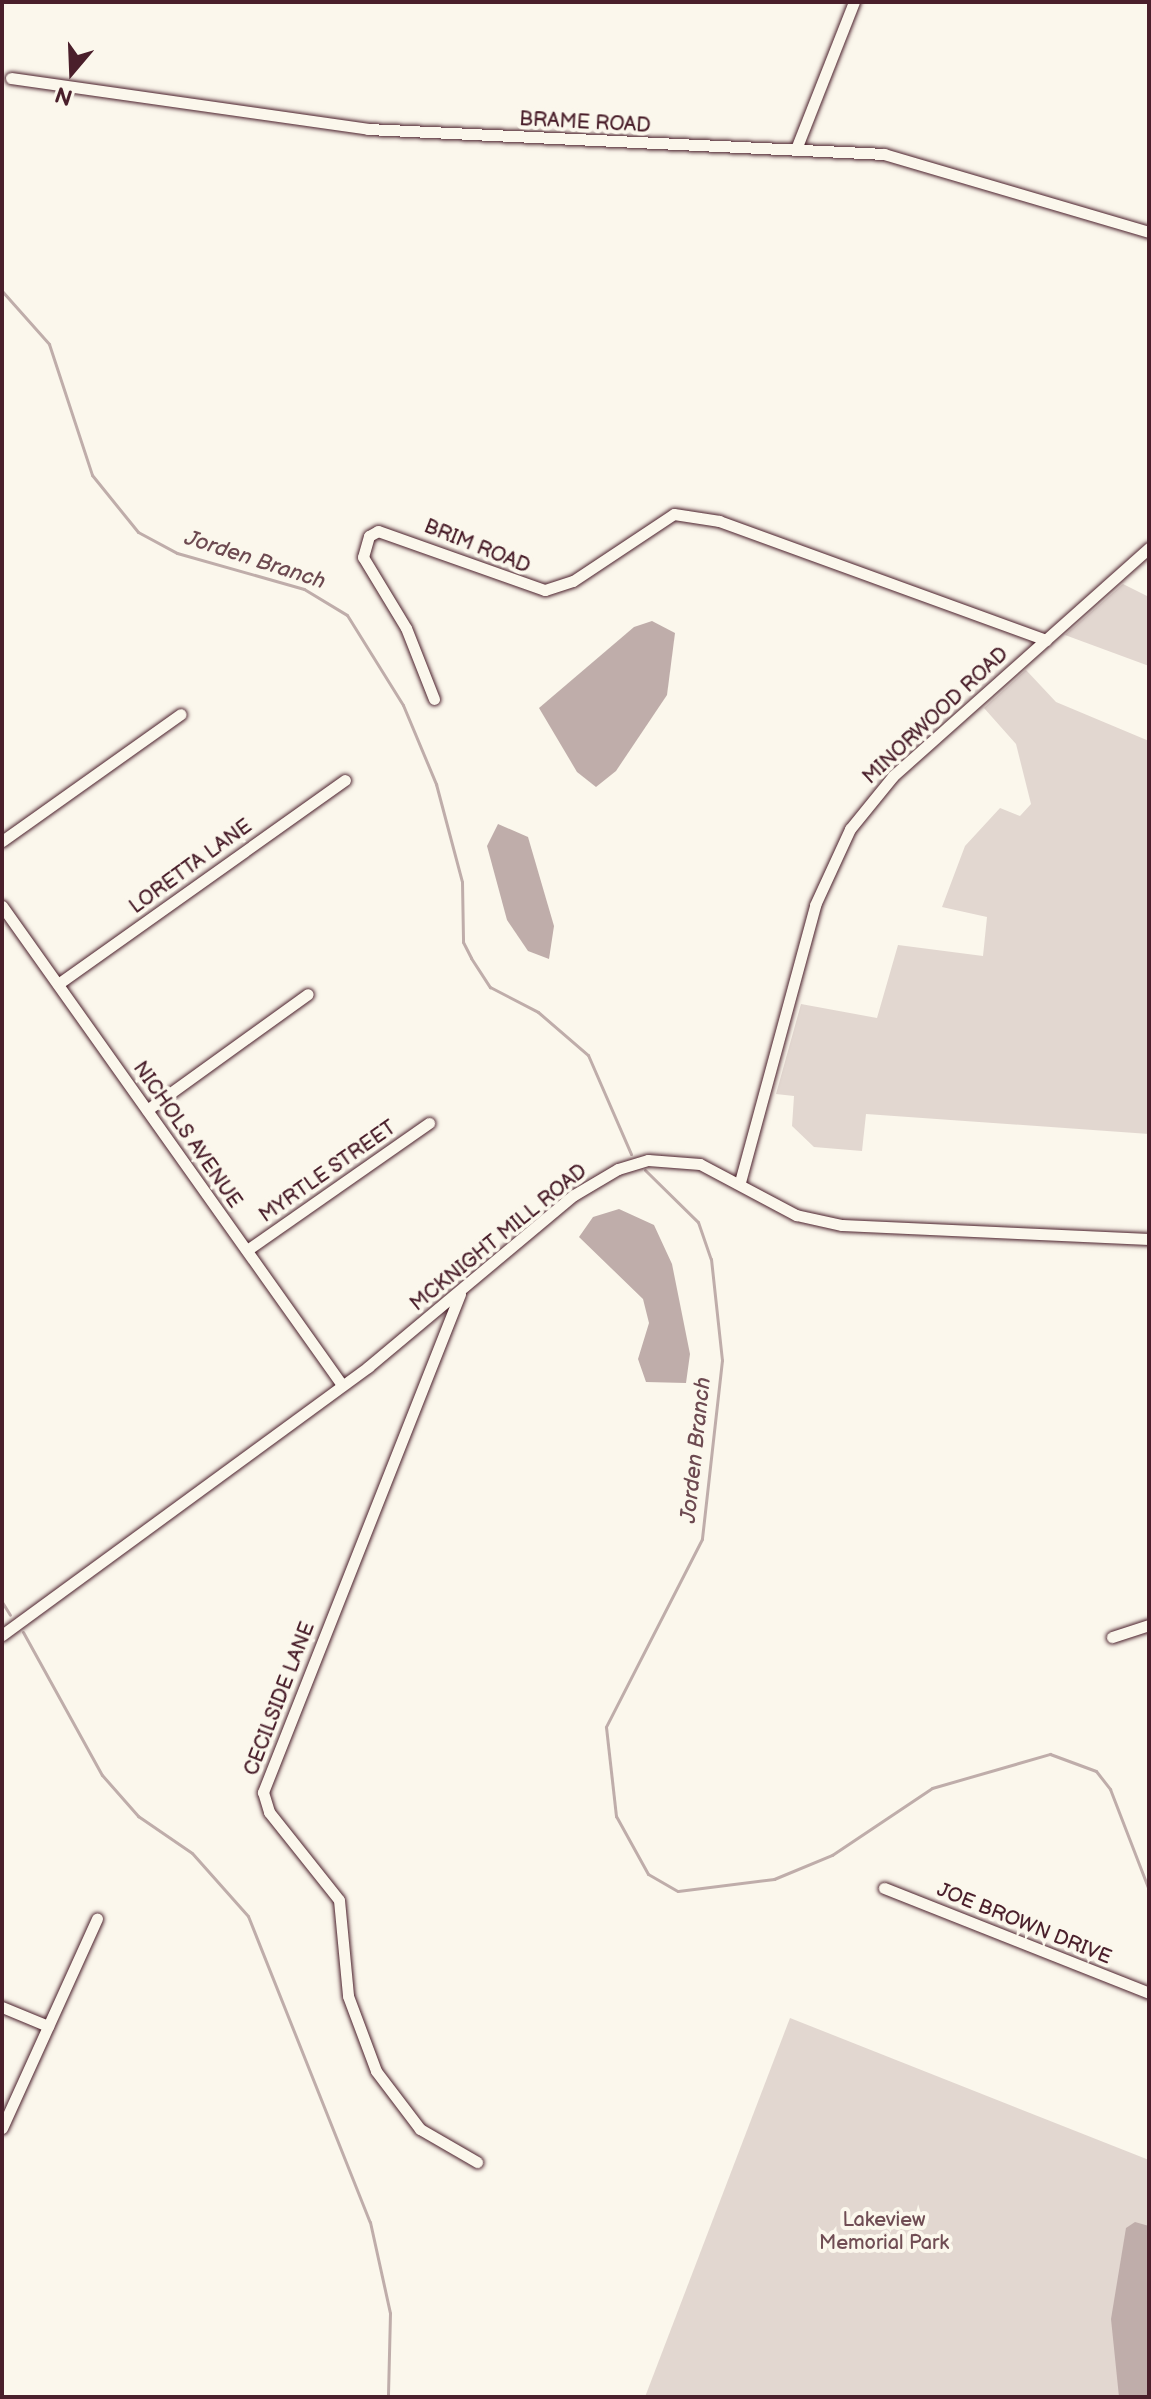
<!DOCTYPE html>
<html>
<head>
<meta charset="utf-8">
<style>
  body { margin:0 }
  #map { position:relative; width:1151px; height:2399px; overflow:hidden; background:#fbf7ec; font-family:"Balsamiq Sans",sans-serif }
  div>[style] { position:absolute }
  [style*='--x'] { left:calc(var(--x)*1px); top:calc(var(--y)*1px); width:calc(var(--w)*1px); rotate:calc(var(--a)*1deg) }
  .green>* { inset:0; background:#e2d7d0 }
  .water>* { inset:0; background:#bfadaa }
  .stream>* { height:3px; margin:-1.5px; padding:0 1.5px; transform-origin:1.5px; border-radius:1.5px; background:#bfadaa }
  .roads { filter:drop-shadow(0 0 2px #4a1f2b) drop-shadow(0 0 2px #4a1f2b) }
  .minor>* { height:11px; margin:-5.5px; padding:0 5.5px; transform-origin:5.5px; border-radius:5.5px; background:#fbf7ec }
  span { translate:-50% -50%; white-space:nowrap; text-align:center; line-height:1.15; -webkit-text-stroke:8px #fbf7ec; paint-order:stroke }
  .street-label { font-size:20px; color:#4a1f2b }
  .park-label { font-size:20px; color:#704d54 }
  .water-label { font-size:22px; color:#6d4a51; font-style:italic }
  .frame { position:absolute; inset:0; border:4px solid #4a1f2b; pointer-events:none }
  .north { position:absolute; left:32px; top:32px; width:80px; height:80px; -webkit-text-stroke:6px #fbf7ec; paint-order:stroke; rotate:199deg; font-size:22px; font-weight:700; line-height:32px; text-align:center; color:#4a1f2b }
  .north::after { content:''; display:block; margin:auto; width:28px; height:36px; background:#4a1f2b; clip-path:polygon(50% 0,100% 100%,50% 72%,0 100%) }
</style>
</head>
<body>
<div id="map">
  <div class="green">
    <i style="clip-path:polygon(1123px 584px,1149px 597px,1149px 666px,1065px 635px)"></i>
    <i style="clip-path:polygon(1026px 670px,1056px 702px,1149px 741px,1149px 1134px,866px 1114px,862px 1151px,814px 1147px,792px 1126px,794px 1096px,776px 1094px,801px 1004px,877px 1018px,898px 945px,983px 956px,987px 917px,942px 907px,965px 846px,1000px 808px,1020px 816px,1031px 804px,1016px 744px,984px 708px)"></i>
    <i style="clip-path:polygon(790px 2018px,1149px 2160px,1149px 2397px,645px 2397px)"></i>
  </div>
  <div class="water">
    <i style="clip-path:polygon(652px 621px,675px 633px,667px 695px,616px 771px,596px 787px,577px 772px,539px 708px,634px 627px)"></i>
    <i style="clip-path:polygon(498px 824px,528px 837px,554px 926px,549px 959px,528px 951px,507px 920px,487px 846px)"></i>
    <i style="clip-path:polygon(619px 1209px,654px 1225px,672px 1264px,690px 1354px,686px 1383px,646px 1382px,638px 1359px,649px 1323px,643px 1299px,579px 1237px,593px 1217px)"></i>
    <i style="clip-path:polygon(1135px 2222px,1149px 2226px,1149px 2397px,1119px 2397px,1111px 2319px,1126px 2228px)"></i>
  </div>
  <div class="stream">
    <i style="--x:2;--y:291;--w:71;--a:48.4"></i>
    <i style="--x:49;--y:344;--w:138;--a:71.8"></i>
    <i style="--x:92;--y:475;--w:73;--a:51.1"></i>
    <i style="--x:138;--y:532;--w:44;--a:28.3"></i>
    <i style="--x:177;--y:553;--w:132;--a:15.8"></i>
    <i style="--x:304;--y:589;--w:50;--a:31.2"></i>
    <i style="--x:347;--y:615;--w:106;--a:58.1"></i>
    <i style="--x:403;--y:705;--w:86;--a:67.3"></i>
    <i style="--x:436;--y:784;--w:101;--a:75.1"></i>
    <i style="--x:462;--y:882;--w:60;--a:89"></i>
    <i style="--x:463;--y:942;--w:18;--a:63"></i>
    <i style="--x:471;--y:958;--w:35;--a:57"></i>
    <i style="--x:490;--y:987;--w:54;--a:27.5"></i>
    <i style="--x:538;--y:1012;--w:66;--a:40.7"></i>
    <i style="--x:588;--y:1055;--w:108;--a:66.5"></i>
    <i style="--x:645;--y:1170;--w:74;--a:44.5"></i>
    <i style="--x:698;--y:1222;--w:39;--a:71"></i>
    <i style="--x:711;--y:1259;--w:102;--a:83.8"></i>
    <i style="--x:722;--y:1360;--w:180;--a:96.4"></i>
    <i style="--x:702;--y:1539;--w:211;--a:117.1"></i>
    <i style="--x:606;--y:1727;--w:90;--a:83.6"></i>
    <i style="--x:616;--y:1816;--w:66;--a:61.1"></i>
    <i style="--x:648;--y:1874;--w:34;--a:30"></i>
    <i style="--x:678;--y:1891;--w:97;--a:-7.1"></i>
    <i style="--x:774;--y:1879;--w:63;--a:-22.5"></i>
    <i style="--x:832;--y:1855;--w:120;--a:-33.8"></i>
    <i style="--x:932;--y:1788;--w:123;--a:-16.1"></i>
    <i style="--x:1050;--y:1754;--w:49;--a:20.3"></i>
    <i style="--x:1096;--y:1771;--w:23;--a:52"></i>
    <i style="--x:1110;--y:1789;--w:108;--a:68.9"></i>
    <i style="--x:2;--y:1602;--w:15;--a:58"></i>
    <i style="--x:23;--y:1632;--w:163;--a:61.1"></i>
    <i style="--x:102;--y:1775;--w:55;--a:48.7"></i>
    <i style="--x:138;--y:1816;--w:65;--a:34.4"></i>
    <i style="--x:192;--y:1853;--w:84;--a:48.4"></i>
    <i style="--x:248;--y:1916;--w:329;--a:68.3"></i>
    <i style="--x:370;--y:2222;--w:93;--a:77.6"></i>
    <i style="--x:390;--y:2313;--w:84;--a:91.4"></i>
  </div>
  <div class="roads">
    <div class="minor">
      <i style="--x:11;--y:78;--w:361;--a:8.1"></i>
      <i style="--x:368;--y:129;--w:517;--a:2.77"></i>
      <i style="--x:884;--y:154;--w:276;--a:16.4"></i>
      <i style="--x:796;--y:149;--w:158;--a:-68.5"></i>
      <i style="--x:434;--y:699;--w:76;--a:-111.5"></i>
      <i style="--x:406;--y:628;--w:83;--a:-121.2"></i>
      <i style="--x:363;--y:557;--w:22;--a:-74"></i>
      <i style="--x:369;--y:536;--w:10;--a:-29"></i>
      <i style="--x:378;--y:531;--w:177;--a:19.5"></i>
      <i style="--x:545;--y:590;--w:29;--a:-18"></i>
      <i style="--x:573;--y:581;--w:121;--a:-33.6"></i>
      <i style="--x:674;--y:514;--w:46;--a:8.8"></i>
      <i style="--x:719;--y:521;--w:348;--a:20"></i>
      <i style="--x:2;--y:841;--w:219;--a:-35.4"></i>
      <i style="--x:2;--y:906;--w:587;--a:54.63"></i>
      <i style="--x:58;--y:984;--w:352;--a:-35.4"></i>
      <i style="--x:147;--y:1110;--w:198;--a:-35.8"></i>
      <i style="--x:740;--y:1182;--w:287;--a:-74.8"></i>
      <i style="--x:815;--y:905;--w:84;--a:-65.3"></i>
      <i style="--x:850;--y:829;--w:68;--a:-50.9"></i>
      <i style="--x:893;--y:776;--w:343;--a:-41.7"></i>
      <i style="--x:247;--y:1250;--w:222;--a:-34.9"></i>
      <i style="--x:460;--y:1294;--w:536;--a:111.58"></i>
      <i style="--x:263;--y:1792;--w:21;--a:73"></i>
      <i style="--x:269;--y:1812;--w:112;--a:51.5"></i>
      <i style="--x:339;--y:1900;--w:96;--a:84.6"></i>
      <i style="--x:348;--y:1996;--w:80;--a:69.5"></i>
      <i style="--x:376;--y:2071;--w:73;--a:52.8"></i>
      <i style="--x:420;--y:2129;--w:66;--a:30.1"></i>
      <i style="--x:2;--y:1635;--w:454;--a:-36.2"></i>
      <i style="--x:368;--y:1367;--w:268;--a:-39.9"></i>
      <i style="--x:574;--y:1195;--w:51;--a:-30.6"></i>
      <i style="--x:618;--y:1169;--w:31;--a:-17"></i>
      <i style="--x:648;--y:1160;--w:52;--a:4.4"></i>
      <i style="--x:700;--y:1164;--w:109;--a:28"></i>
      <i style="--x:796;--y:1215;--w:47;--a:12.3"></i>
      <i style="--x:842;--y:1225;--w:307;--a:2.6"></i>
      <i style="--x:1112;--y:1637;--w:39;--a:-18"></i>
      <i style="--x:884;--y:1888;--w:285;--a:21.6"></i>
      <i style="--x:2;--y:2007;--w:50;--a:22.4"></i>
      <i style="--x:2;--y:2128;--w:230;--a:-65.6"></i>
    </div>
  </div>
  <div class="street-label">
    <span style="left:585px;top:123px;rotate:3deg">BRAME ROAD</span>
    <span style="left:477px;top:547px;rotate:22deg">BRIM ROAD</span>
    <span style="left:936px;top:716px;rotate:-43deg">MINORWOOD ROAD</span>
    <span style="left:191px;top:867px;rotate:-36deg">LORETTA LANE</span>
    <span style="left:187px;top:1135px;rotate:55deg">NICHOLS AVENUE</span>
    <span style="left:328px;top:1172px;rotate:-35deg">MYRTLE STREET</span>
    <span style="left:499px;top:1238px;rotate:-39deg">MCKNIGHT MILL ROAD</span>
    <span style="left:280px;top:1699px;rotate:-69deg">CECILSIDE LANE</span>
    <span style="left:1024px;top:1924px;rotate:22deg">JOE BROWN DRIVE</span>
  </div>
  <div class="park-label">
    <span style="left:884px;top:2232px">Lakeview<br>Memorial Park</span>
  </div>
  <div class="water-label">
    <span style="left:255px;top:560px;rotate:18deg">Jorden Branch</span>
    <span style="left:696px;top:1450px;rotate:-84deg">Jorden Branch</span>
  </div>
  <div class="frame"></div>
  <div class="north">N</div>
</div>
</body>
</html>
